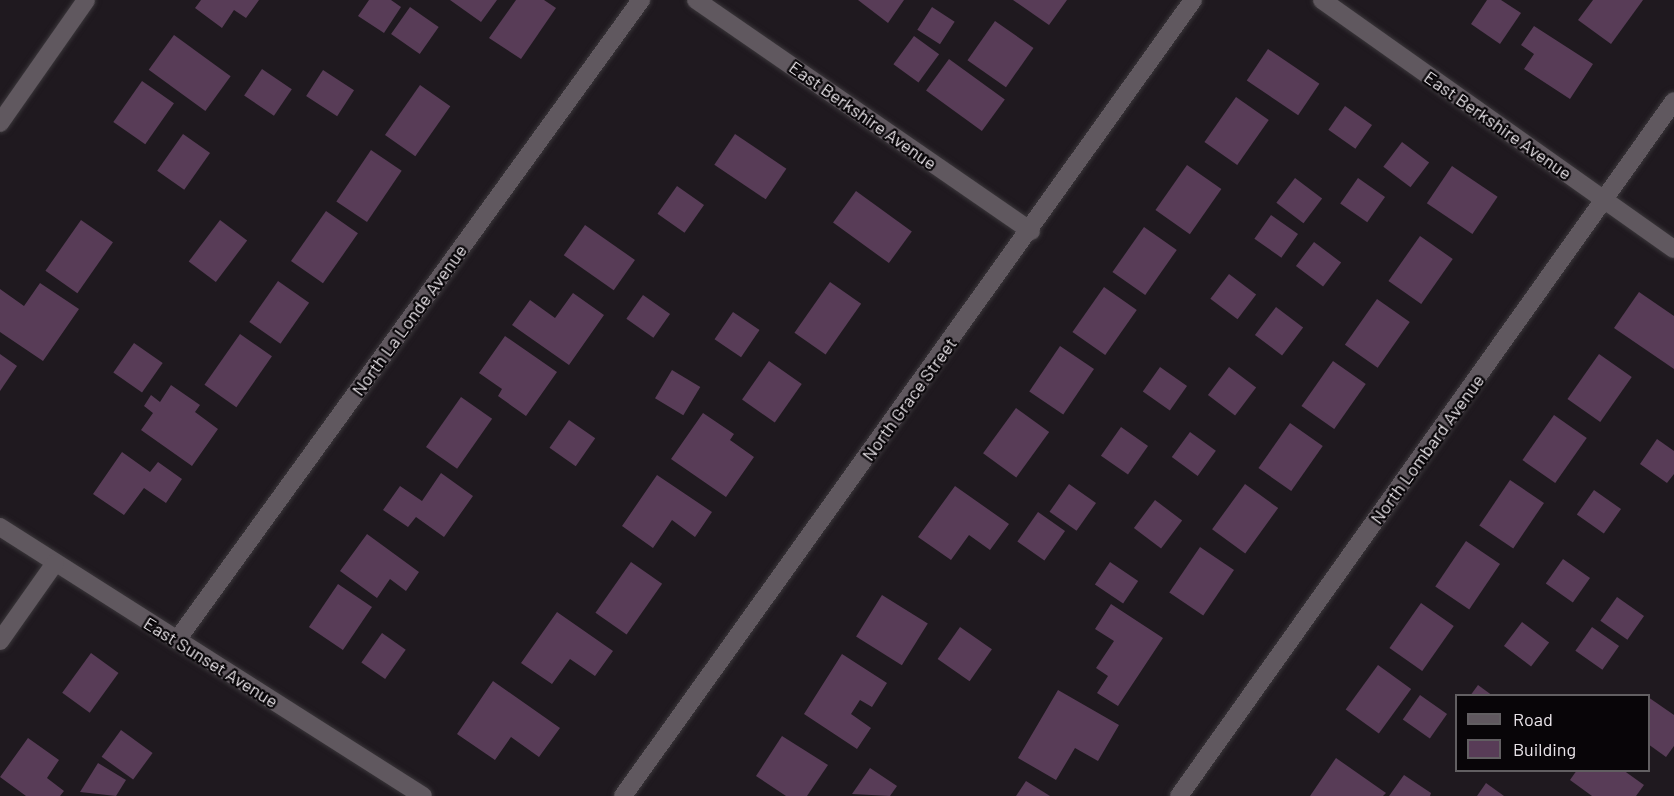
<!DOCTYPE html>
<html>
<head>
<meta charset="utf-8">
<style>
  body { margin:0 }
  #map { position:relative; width:1674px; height:796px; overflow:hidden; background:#1f191f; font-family:Barlow,sans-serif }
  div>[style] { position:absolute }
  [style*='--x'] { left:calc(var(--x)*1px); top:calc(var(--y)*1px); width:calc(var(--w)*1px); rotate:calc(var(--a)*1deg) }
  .building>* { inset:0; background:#583c57; transform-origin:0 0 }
  .roads { filter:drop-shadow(0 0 2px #3a363a) drop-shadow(0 0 2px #3a363a) }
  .minor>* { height:18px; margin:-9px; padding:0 9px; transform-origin:9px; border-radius:9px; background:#60585f }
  span { translate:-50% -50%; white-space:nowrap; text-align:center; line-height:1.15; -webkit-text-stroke:4.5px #080508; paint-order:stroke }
  .street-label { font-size:18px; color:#eae5ea }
  .legend { position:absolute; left:1455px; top:694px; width:195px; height:78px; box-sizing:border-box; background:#080508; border:2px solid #625f62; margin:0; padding:8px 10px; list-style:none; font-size:18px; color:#eae5ea }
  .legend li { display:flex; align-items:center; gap:12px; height:30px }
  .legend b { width:30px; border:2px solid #625f62 }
</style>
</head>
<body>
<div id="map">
  <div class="building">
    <i style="clip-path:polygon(201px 0,259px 0,246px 18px,234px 10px,222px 28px,195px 8px)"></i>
    <i style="clip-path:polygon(369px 0,391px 0,401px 7px,384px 33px,358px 16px)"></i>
    <i style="clip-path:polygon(450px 0,497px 0,481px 22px)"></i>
    <i style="clip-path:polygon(516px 0,544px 0,556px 8px,521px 59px,489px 38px)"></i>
    <i style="clip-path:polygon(858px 0,904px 0,888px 23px)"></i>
    <i style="clip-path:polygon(1013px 0,1067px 0,1049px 25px)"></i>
    <i style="clip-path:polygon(1487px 0,1501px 0,1521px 13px,1500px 44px,1471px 24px)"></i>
    <i style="clip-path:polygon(1593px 0,1643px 0,1611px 44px,1578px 20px)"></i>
    <i style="left:410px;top:7px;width:35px;height:33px;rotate:35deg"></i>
    <i style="left:932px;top:7px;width:27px;height:27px;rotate:33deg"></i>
    <i style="left:995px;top:21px;width:47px;height:48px;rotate:35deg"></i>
    <i style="clip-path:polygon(1534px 26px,1593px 64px,1570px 99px,1524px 69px,1534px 54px,1521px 45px)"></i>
    <i style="left:174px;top:35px;width:70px;height:43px;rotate:36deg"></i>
    <i style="left:914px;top:36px;width:31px;height:35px;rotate:36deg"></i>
    <i style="left:1268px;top:49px;width:62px;height:38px;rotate:34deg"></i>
    <i style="left:949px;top:59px;width:69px;height:39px;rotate:36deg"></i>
    <i style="left:262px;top:69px;width:36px;height:32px;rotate:34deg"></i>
    <i style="left:323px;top:70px;width:37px;height:31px;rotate:33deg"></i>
    <i style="left:142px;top:81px;width:39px;height:50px;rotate:35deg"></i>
    <i style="left:420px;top:85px;width:37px;height:61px;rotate:35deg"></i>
    <i style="left:1236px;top:97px;width:40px;height:55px;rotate:35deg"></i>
    <i style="left:1345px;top:106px;width:33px;height:29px;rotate:35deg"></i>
    <i style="left:183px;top:134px;width:33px;height:45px;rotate:35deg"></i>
    <i style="left:735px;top:134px;width:62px;height:37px;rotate:34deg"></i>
    <i style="left:1402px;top:142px;width:34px;height:31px;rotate:37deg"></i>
    <i style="left:371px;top:150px;width:37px;height:62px;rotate:34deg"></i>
    <i style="left:1187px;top:165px;width:42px;height:55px;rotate:35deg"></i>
    <i style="left:1452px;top:166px;width:55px;height:45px;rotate:34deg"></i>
    <i style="left:1295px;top:178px;width:34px;height:31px;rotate:37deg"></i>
    <i style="left:1358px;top:178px;width:33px;height:31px;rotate:35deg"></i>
    <i style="left:677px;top:186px;width:33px;height:34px;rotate:35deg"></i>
    <i style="left:856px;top:191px;width:69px;height:39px;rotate:36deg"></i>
    <i style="left:326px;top:211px;width:39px;height:61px;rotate:35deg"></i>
    <i style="left:1271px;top:215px;width:33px;height:29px;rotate:35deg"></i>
    <i style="left:81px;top:220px;width:39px;height:62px;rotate:35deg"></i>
    <i style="left:220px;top:220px;width:34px;height:52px;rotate:37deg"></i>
    <i style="left:585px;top:225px;width:61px;height:37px;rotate:35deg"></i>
    <i style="left:1144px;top:227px;width:40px;height:55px;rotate:35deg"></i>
    <i style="left:1420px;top:236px;width:40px;height:55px;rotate:35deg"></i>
    <i style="left:1314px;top:242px;width:34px;height:30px;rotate:37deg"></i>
    <i style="left:1229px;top:274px;width:34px;height:31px;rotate:37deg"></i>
    <i style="left:278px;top:281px;width:38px;height:50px;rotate:35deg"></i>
    <i style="left:830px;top:282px;width:38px;height:62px;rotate:35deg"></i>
    <i style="clip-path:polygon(40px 283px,79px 309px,43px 361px,0 332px,0 289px,24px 306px)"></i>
    <i style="left:1104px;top:287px;width:40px;height:55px;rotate:35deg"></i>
    <i style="clip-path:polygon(1639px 292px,1674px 316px,1674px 369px,1614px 328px)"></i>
    <i style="clip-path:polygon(573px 293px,604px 315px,569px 365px,512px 325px,530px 300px,555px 318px)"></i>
    <i style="left:643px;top:295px;width:33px;height:29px;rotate:35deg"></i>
    <i style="left:1377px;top:299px;width:40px;height:56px;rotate:35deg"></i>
    <i style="left:1276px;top:307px;width:34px;height:35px;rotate:37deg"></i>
    <i style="left:733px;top:312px;width:32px;height:33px;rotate:34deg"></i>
    <i style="left:240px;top:334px;width:39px;height:62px;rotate:35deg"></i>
    <i style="clip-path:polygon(505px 336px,557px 372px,526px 416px,498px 396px,502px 389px,479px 373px)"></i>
    <i style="left:134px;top:343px;width:35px;height:36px;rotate:35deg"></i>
    <i style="left:1060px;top:346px;width:41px;height:55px;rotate:34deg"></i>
    <i style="clip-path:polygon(0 354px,17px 366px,0 391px)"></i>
    <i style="left:1599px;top:354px;width:40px;height:55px;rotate:35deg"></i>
    <i style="left:769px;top:361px;width:40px;height:47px;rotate:35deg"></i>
    <i style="left:1333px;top:361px;width:40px;height:55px;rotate:35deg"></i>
    <i style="left:1160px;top:367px;width:33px;height:30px;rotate:35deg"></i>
    <i style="left:1229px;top:367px;width:34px;height:35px;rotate:37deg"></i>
    <i style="left:672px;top:370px;width:33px;height:33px;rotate:31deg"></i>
    <i style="clip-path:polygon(171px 385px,200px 405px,195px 412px,218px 429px,192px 466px,141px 430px,153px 413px,144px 406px,151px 395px,160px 402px)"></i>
    <i style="left:461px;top:397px;width:38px;height:61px;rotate:35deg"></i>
    <i style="left:1016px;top:408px;width:41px;height:56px;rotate:36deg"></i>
    <i style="clip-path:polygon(703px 413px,734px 434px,730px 440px,754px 457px,726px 497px,671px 459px)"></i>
    <i style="left:1554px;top:415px;width:40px;height:55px;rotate:35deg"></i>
    <i style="left:569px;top:420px;width:32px;height:34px;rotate:35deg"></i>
    <i style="left:1290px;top:423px;width:40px;height:55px;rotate:35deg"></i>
    <i style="left:1121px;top:427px;width:33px;height:35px;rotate:35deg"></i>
    <i style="left:1190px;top:432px;width:32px;height:31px;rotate:36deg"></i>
    <i style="clip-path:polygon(1657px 439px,1674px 451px,1674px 474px,1667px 483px,1640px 464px)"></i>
    <i style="clip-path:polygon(122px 452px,150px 472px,158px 462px,182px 479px,166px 503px,144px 488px,124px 515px,93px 494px)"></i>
    <i style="clip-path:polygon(441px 473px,473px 496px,444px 537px,416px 517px,408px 527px,383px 510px,400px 486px,422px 501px)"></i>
    <i style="clip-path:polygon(657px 475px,712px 512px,695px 537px,672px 520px,653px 548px,622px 526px)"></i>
    <i style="left:1510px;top:480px;width:41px;height:55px;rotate:34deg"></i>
    <i style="left:1069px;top:484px;width:33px;height:34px;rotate:35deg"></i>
    <i style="left:1245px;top:484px;width:41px;height:56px;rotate:36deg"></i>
    <i style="clip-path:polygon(955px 486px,1009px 524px,990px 550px,969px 535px,951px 560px,918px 537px)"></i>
    <i style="left:1594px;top:490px;width:33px;height:30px;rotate:35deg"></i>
    <i style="left:1155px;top:500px;width:34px;height:35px;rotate:37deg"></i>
    <i style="left:1038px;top:512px;width:33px;height:36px;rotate:35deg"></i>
    <i style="clip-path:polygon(367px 534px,419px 572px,406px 591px,390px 579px,377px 598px,340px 571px)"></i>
    <i style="left:1466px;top:541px;width:41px;height:55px;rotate:34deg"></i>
    <i style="left:1200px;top:547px;width:41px;height:55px;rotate:34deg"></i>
    <i style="left:1563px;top:559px;width:33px;height:30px;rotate:35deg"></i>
    <i style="left:631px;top:562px;width:38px;height:62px;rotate:35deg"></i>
    <i style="left:1110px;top:562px;width:34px;height:27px;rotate:34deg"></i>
    <i style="left:338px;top:584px;width:41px;height:52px;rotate:34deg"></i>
    <i style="left:882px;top:595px;width:54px;height:49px;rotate:32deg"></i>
    <i style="left:1617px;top:597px;width:33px;height:29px;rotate:35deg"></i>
    <i style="left:1421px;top:603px;width:40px;height:55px;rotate:35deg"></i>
    <i style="clip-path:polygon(1111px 604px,1163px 638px,1118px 706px,1097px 693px,1108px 676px,1096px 668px,1114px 641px,1095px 629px)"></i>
    <i style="clip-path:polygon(557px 612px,613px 651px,595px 676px,570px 659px,552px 684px,521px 663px)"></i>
    <i style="left:1522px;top:622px;width:34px;height:30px;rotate:37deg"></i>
    <i style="left:960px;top:627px;width:39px;height:39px;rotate:35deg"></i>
    <i style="left:1592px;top:627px;width:33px;height:29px;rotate:35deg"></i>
    <i style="left:382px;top:633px;width:29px;height:36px;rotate:35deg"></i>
    <i style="left:91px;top:653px;width:34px;height:49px;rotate:36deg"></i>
    <i style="clip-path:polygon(842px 654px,887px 683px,872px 707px,860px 700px,851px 714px,871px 728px,857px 749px,804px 714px)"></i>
    <i style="left:1378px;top:665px;width:41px;height:55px;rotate:36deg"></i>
    <i style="clip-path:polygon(493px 681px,560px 728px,539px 757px,511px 737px,495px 760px,457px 734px)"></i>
    <i style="clip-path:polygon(1478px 685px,1493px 696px,1470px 696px)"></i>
    <i style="clip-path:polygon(1058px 690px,1119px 725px,1098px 761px,1075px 748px,1056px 780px,1018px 758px)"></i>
    <i style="left:1420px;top:695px;width:33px;height:30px;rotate:35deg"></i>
    <i style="clip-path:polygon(1648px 697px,1674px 715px,1674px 746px,1666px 757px,1648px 744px)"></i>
    <i style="left:121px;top:730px;width:39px;height:33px;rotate:36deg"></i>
    <i style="clip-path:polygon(782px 736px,828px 765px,807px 796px,786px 796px,756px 776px)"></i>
    <i style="clip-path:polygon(28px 738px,59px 760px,47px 778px,64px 791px,60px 796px,26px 796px,0 777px)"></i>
    <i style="clip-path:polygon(1336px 758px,1386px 793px,1383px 796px,1310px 796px)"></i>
    <i style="clip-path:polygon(98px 763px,126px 780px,116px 796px,80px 792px)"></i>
    <i style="clip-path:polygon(870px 768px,897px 786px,890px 796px,852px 794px)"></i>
    <i style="clip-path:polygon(1577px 770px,1623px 770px,1644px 785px,1636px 796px,1592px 796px,1570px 780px)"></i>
    <i style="clip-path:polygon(1404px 775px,1431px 793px,1430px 796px,1389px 796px)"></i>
    <i style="clip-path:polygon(1026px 781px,1050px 796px,1016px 796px)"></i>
    <i style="clip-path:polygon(1486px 783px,1504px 796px,1477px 796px)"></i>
  </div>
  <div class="roads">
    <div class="minor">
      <i style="--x:696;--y:0;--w:407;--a:34.6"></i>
      <i style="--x:1322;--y:0;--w:431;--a:35.3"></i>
      <i style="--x:0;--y:123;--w:150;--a:-55"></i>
      <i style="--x:0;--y:527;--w:501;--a:32.45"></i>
      <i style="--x:177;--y:640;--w:791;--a:-54.06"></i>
      <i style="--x:0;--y:641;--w:95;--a:-54.8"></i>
      <i style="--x:623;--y:796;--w:979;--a:-54.39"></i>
      <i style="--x:1179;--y:796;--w:853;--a:-54.54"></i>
    </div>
  </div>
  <div class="street-label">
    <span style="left:863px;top:115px;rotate:35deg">East Berkshire Avenue</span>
    <span style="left:1498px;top:125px;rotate:35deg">East Berkshire Avenue</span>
    <span style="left:409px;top:320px;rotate:-54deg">North La Londe Avenue</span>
    <span style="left:909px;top:399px;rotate:-54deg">North Grace Street</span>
    <span style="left:1427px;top:449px;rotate:-54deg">North Lombard Avenue</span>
    <span style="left:211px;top:662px;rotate:32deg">East Sunset Avenue</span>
  </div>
  <ul class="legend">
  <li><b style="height:8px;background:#60585f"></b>Road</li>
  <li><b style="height:16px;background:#583c57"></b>Building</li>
  </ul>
</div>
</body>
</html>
